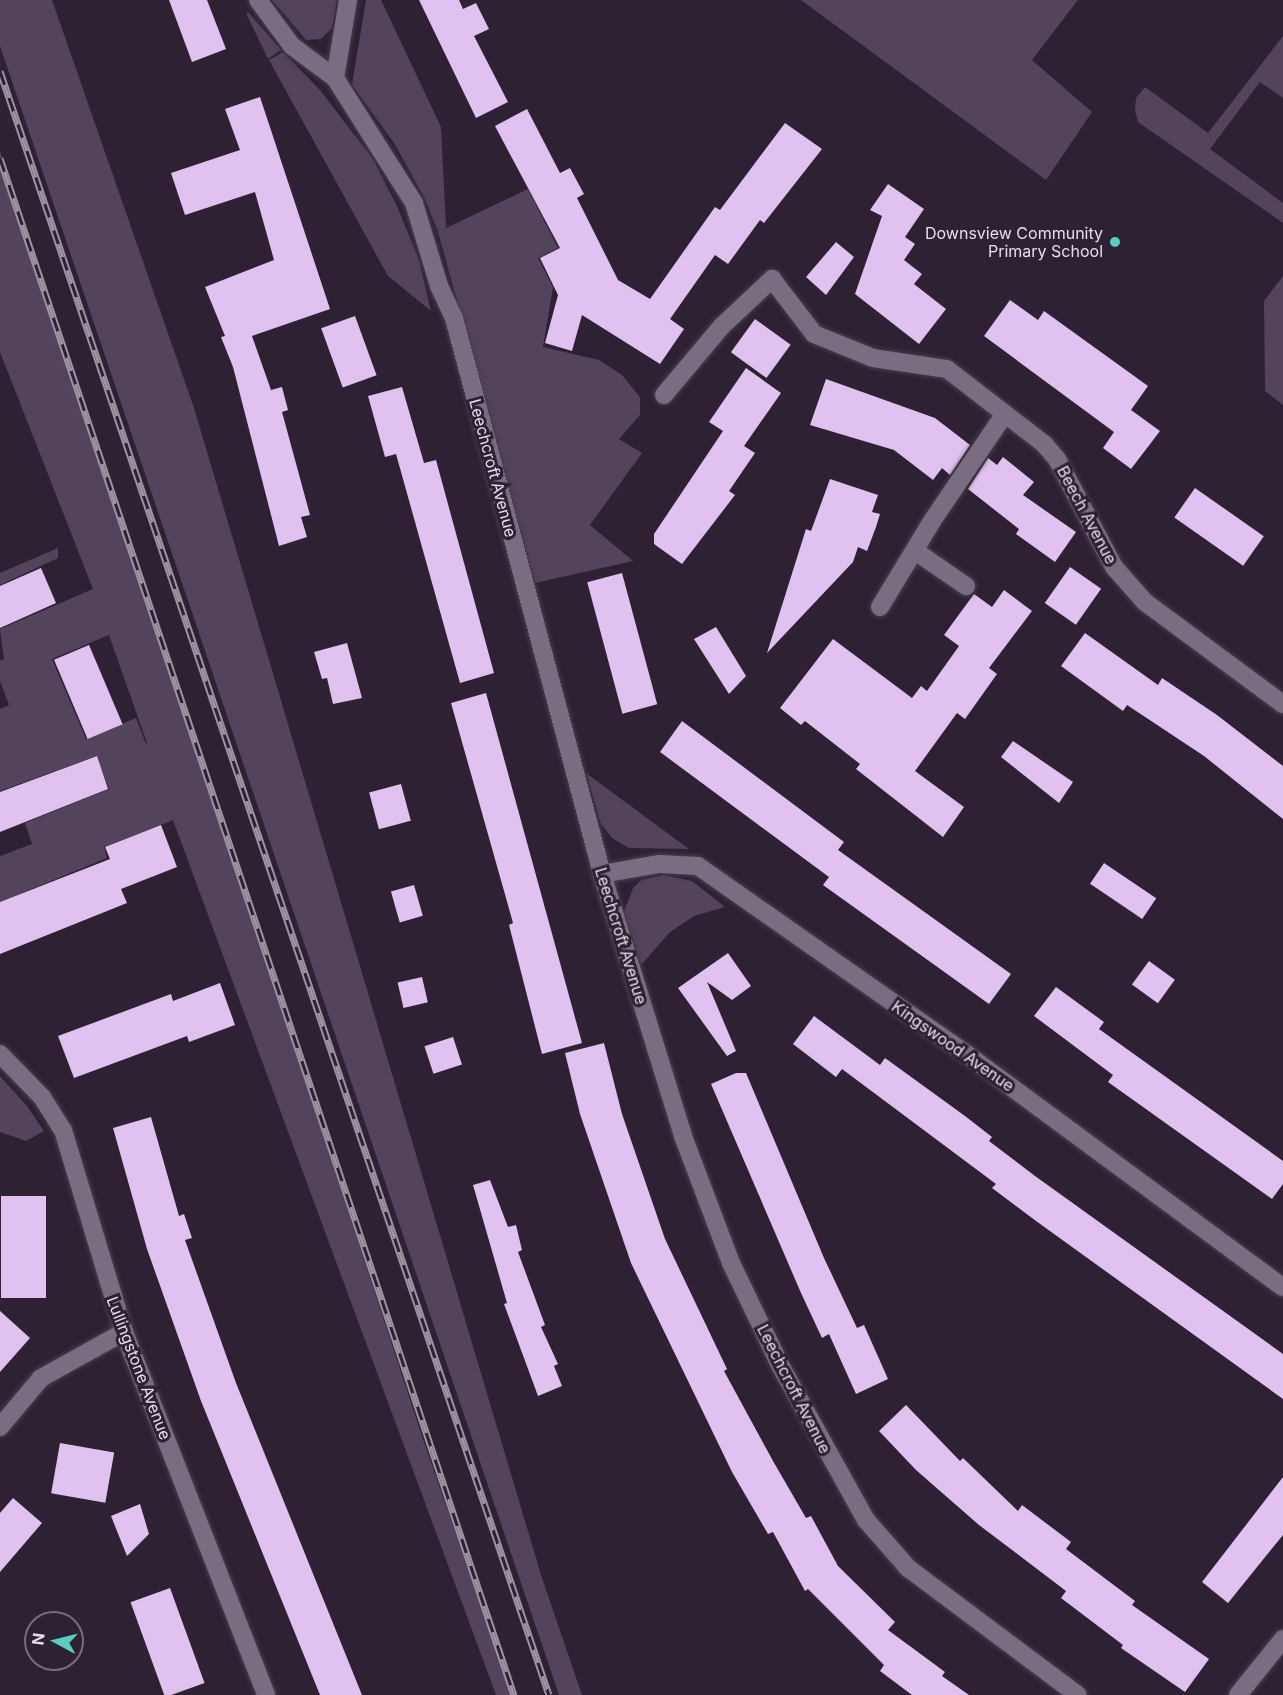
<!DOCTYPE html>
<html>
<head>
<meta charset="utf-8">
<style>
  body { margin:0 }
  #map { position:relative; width:1283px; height:1695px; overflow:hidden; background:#2d2133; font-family:Inter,sans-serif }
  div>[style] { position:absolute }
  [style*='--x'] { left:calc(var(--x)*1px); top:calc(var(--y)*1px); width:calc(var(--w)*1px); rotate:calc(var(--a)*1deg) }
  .green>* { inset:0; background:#54435d }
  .building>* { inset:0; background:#e1c1f0; transform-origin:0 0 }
  .roads { filter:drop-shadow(0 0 2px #473e4c) drop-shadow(0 0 2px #473e4c) }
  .street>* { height:18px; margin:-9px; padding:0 9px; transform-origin:9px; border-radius:9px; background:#7a6c81 }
  .rail>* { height:7px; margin-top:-3.5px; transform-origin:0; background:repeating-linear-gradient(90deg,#2d2133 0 14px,#9d93a2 0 28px); box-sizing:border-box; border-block:2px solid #9d93a2 }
  .dots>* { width:16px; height:16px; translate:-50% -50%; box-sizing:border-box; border:3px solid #2d2133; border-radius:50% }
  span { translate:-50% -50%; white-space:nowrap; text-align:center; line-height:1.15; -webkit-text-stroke:6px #2d2133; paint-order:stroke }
  .poi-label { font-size:16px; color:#e6deea }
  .right { translate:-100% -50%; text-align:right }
  .street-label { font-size:16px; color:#e6deea }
  .north { position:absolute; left:24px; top:1611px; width:60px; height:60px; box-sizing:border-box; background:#2d2133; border:2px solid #776d7c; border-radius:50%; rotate:277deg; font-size:16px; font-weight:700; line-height:24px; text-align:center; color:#e6deea }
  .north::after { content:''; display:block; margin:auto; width:21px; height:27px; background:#58cec0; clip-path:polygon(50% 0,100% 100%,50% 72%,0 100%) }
</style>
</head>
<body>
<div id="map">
  <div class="green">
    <i style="clip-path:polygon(0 0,52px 0,194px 408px,541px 1575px,582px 1695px,559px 1695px,0 46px)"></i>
    <i style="clip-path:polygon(272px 0,337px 0,332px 28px,321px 39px,306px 40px)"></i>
    <i style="clip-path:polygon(366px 0,381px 0,441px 127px,446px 228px,438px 232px,528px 189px,558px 248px,538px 258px,553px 287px,543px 347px,599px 360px,622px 375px,640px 397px,640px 415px,619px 439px,642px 453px,590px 525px,633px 561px,535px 583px,438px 232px,425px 199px,394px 143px,352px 85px)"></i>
    <i style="clip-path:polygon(801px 0,1078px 0,1032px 60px,1092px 112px,1046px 180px)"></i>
    <i style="clip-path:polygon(246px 13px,249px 13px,281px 50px,268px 59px)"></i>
    <i style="clip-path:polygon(1283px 36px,1283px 98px,1260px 82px,1210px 149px,1283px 203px,1283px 223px,1138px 122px,1135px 110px,1136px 98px,1145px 87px,1208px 133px)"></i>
    <i style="clip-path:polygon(283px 52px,320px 90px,373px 159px,397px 206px,419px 260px,431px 311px,388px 276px,269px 60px)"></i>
    <i style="clip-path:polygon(evenodd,0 151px,423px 1439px,512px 1695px,496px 1695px,173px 820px,104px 847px,107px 858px,0 902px,0 856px,32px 844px,25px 823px,109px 789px,96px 756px,0 791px,0 709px,9px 705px,0 681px,0 661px,4px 659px,0 629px,93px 589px,0 352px,0 151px,109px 635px,147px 743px,146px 744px,136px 718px,86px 739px,52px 659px,109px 635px)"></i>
    <i style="clip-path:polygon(1283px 276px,1283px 405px,1265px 391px,1264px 301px)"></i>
    <i style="clip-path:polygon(58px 548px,58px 558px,0 585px,0 573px)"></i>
    <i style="clip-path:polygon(586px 773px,689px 849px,629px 848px,612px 838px,601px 824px)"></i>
    <i style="clip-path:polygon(664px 875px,692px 881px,725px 907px,694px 916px,670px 932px,641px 965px,624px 912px,633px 888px,641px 880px)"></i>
    <i style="clip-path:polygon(0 1076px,27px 1106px,44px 1131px,26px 1141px,0 1132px)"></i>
  </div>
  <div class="building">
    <i style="clip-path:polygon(169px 0,207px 0,226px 49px,192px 62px)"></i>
    <i style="clip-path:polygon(419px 0,459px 0,463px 9px,476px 3px,489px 29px,474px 36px,508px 102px,476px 118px)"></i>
    <i style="clip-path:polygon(260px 97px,330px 309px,252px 336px,271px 390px,282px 387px,288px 410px,282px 412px,310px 515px,301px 517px,307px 537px,279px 546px,233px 367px,221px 337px,225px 336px,205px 287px,274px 260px,255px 192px,185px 215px,171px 173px,240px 150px,225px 109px)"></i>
    <i style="clip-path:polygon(527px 109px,560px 173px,570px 168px,584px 194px,577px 198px,618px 280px,650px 299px,715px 207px,720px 210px,785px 123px,822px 149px,764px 223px,760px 220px,728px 264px,715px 255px,670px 319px,684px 329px,660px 364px,582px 315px,572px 351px,545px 343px,558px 295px,540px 258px,560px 248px,495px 126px)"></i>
    <i style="clip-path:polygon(888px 184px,924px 209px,905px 237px,915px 244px,904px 260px,922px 274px,914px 284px,946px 309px,919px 344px,855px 294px,882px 216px,870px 210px)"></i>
    <i style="clip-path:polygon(836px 242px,854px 257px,826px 295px,806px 277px)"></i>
    <i style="clip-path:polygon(1010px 300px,1038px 320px,1044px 311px,1148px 386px,1131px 410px,1160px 431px,1131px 469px,1103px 448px,1114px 432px,984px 336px)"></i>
    <i style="left:355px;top:316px;width:63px;height:36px;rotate:70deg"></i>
    <i style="left:755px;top:319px;width:44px;height:41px;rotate:36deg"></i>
    <i style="clip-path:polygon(746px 368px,781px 393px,744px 446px,755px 453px,729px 491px,735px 495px,682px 564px,654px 544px,654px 534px,723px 431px,709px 422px)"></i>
    <i style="clip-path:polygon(826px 379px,935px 418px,970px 445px,950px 475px,942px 468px,933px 480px,894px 450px,810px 425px)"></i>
    <i style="clip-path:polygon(402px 387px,424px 463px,436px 460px,494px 673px,460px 683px,396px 454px,385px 457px,368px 396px)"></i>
    <i style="clip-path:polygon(1003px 457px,1034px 482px,1023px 495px,1076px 532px,1055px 562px,1016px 534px,1019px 529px,968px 489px,988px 458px,997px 465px)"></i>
    <i style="clip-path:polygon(830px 479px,878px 495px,872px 512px,880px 514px,876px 527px,867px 551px,858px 547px,853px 562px,767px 653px,806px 529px,811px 531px)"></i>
    <i style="left:1195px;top:488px;width:84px;height:36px;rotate:35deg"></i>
    <i style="left:1070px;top:567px;width:38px;height:44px;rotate:35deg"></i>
    <i style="clip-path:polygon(41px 568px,56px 603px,0 628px,0 586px)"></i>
    <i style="left:622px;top:573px;width:136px;height:36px;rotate:75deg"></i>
    <i style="clip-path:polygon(1004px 590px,1032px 611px,989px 668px,997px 674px,965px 719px,957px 713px,915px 771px,964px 807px,943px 837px,856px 769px,860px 764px,805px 721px,801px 725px,780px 708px,833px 639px,912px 698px,921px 686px,927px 691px,959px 646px,944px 635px,974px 594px,992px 607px)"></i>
    <i style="clip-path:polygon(716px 627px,746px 676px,729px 694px,694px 639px)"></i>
    <i style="clip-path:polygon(1085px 633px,1158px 685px,1162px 678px,1217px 715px,1283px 766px,1283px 819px,1204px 756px,1127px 705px,1123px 711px,1061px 666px)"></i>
    <i style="clip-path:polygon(347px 643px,362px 698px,333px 704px,327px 678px,322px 679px,314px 652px)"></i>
    <i style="left:89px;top:645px;width:86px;height:38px;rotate:67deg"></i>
    <i style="clip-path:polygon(486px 693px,582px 1043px,542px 1054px,509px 925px,513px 923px,451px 703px)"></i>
    <i style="clip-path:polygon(682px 721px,844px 842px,838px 850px,1011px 974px,989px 1004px,823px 885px,829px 877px,660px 752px)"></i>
    <i style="clip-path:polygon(1013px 741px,1073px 782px,1059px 803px,1001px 757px)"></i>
    <i style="clip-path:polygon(97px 756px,108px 789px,0 832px,0 792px)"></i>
    <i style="left:401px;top:784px;width:38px;height:33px;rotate:75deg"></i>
    <i style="clip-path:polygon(161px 825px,177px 867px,121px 889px,127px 903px,0 954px,0 902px,110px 859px,105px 847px)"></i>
    <i style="left:1104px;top:863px;width:63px;height:25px;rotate:34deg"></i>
    <i style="left:414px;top:885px;width:32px;height:24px;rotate:74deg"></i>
    <i style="clip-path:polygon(728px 953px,751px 986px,732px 1000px,707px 982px,736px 1051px,727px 1056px,678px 988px)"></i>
    <i style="left:1149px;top:961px;width:32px;height:29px;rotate:36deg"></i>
    <i style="left:422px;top:977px;width:26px;height:25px;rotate:77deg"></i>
    <i style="clip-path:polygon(220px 983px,235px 1025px,189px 1042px,187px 1036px,74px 1078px,58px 1036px,171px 994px,173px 1001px)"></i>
    <i style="clip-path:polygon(1056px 987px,1104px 1022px,1099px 1029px,1283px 1161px,1283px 1184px,1272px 1199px,1108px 1082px,1113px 1075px,1034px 1016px)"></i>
    <i style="clip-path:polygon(814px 1016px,880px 1065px,885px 1058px,965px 1116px,992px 1137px,989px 1141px,1035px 1176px,1283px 1354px,1283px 1399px,1036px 1221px,992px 1188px,996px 1184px,842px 1069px,836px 1077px,793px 1044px)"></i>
    <i style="left:453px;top:1037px;width:29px;height:30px;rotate:72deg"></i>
    <i style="clip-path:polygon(604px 1043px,622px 1114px,665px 1239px,727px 1369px,724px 1371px,773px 1461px,806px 1518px,811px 1516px,838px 1566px,895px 1622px,888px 1630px,945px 1672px,942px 1676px,969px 1695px,912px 1695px,880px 1671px,884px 1665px,808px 1589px,805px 1591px,773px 1532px,768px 1534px,732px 1472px,631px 1263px,580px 1114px,565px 1053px)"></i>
    <i style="clip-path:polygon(736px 1073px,746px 1073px,824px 1258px,857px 1328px,864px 1325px,888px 1379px,856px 1394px,829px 1334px,822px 1338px,801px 1293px,711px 1084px)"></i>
    <i style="clip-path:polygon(151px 1117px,179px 1216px,184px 1214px,192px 1238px,185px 1240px,236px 1383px,362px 1695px,320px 1695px,201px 1401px,147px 1249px,113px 1128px)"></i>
    <i style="clip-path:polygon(490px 1180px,508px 1227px,516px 1225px,522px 1250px,518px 1252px,545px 1325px,541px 1327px,558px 1364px,554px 1366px,562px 1386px,538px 1396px,504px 1304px,507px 1303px,473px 1185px)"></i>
    <i style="left:1px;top:1196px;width:45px;height:102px"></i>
    <i style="clip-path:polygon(0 1311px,30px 1338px,0 1372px)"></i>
    <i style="clip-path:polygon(906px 1405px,960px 1461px,963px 1458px,1018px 1511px,1022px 1505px,1071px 1542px,1066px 1549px,1135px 1601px,1132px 1605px,1209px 1659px,1185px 1692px,1121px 1648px,1123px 1645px,1061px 1598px,1066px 1591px,979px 1525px,916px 1470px,879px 1431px)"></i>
    <i style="left:60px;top:1443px;width:55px;height:51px;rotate:10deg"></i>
    <i style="clip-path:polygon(1283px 1477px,1283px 1535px,1228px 1603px,1202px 1582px)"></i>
    <i style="clip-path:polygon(13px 1498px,42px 1523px,0 1572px,0 1513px)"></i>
    <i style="clip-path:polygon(140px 1504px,149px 1534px,127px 1556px,111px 1516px)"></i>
    <i style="left:170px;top:1588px;width:101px;height:42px;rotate:70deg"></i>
  </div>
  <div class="roads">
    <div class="street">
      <i style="--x:258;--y:0;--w:57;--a:53.5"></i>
      <i style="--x:292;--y:46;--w:54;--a:36.7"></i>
      <i style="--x:335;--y:78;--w:148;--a:57.7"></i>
      <i style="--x:414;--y:203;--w:87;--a:73.2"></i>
      <i style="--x:439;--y:286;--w:35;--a:65"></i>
      <i style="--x:454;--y:318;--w:575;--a:75.09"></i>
      <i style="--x:602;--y:874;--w:274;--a:72.8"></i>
      <i style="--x:683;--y:1136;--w:136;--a:69.3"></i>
      <i style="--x:731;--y:1263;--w:113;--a:64.3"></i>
      <i style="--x:780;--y:1365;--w:177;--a:61"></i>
      <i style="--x:866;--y:1520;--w:64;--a:48.8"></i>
      <i style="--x:908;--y:1568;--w:212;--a:36.8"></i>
      <i style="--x:335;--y:78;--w:79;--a:-80.5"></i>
      <i style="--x:664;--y:395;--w:90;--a:-50"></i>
      <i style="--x:722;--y:326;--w:69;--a:-43.2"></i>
      <i style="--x:772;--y:279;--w:69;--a:52.6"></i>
      <i style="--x:814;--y:334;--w:64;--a:22.1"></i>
      <i style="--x:873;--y:358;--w:75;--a:8.5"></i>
      <i style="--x:947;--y:369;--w:123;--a:37.7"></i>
      <i style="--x:1044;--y:444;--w:20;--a:49"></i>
      <i style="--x:1057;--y:459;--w:122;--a:62.2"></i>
      <i style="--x:1114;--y:567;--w:47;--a:48.5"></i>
      <i style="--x:1145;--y:602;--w:172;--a:36.5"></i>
      <i style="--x:915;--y:551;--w:62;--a:34.5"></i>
      <i style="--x:880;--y:607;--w:100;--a:-58.8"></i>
      <i style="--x:932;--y:521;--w:128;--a:-55.8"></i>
      <i style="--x:602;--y:874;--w:58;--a:-10"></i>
      <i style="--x:659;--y:864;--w:39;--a:3"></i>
      <i style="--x:698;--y:866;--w:335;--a:35"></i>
      <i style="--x:972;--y:1058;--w:386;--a:36.4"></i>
      <i style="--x:0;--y:1054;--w:60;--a:45.7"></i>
      <i style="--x:42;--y:1097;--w:39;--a:58"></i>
      <i style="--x:63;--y:1130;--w:211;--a:73.2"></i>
      <i style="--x:124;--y:1332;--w:390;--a:68.6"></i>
      <i style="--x:0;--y:1427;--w:64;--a:-50.1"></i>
      <i style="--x:41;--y:1378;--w:95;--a:-29"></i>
      <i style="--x:1238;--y:1695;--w:72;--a:-51.2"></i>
    </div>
  </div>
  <div class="rail">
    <i style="--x:0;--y:71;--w:1714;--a:71.32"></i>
    <i style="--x:0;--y:158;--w:1621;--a:71.51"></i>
  </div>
  <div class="dots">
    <i style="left:1115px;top:242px;background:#58cec0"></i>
  </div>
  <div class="poi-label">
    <span class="right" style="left:1103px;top:242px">Downsview Community<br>Primary School</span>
  </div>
  <div class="street-label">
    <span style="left:493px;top:468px;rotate:75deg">Leechcroft Avenue</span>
    <span style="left:1087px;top:515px;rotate:62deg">Beech Avenue</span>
    <span style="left:621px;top:936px;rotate:73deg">Leechcroft Avenue</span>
    <span style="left:953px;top:1046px;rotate:35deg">Kingswood Avenue</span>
    <span style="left:139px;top:1368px;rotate:69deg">Lullingstone Avenue</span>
    <span style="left:794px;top:1389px;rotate:63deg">Leechcroft Avenue</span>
  </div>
  <div class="north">N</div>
</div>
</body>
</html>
